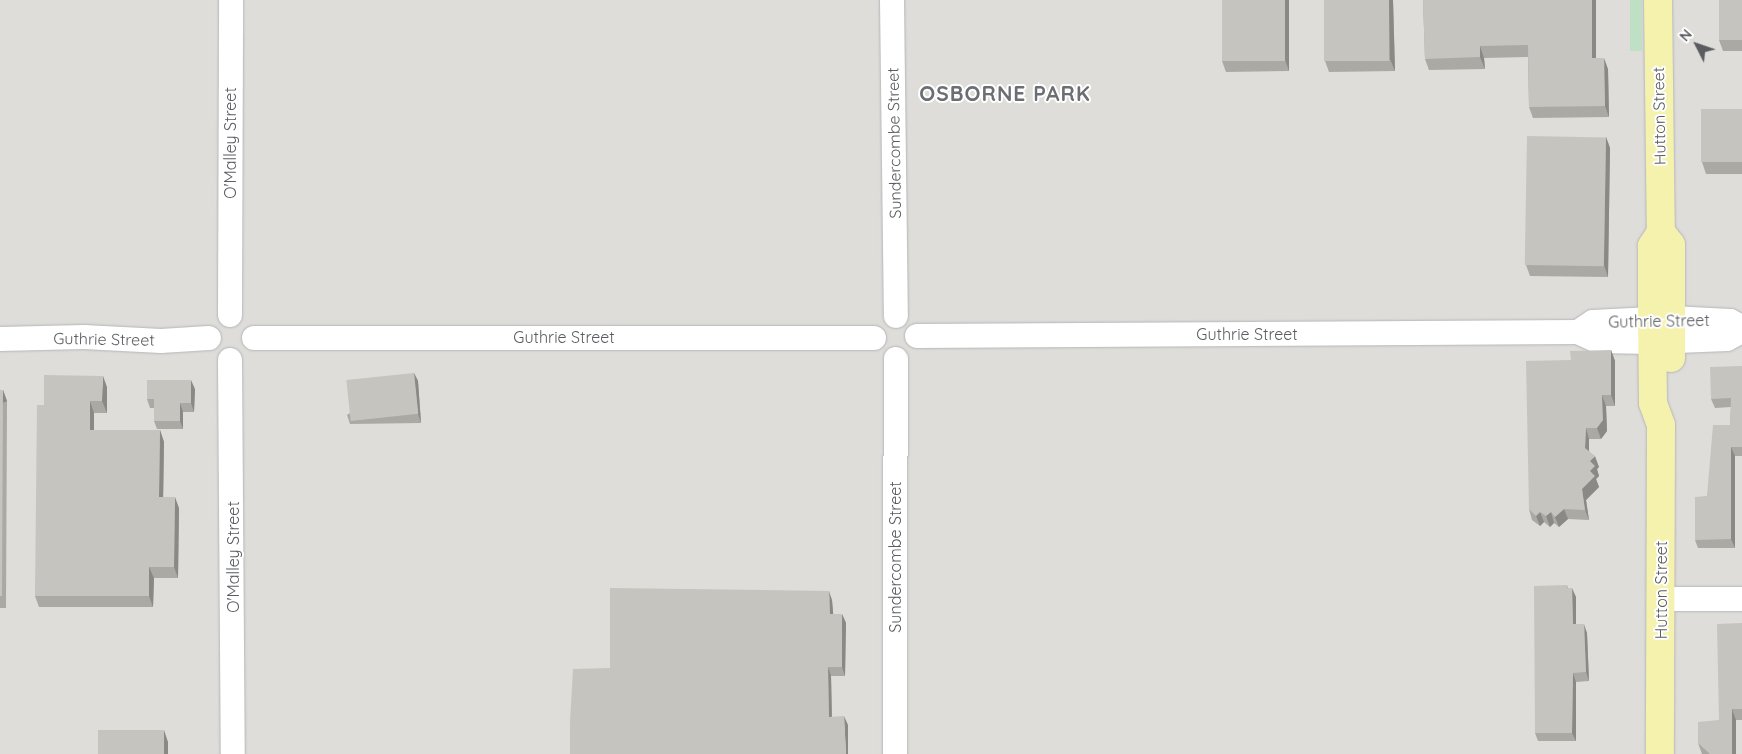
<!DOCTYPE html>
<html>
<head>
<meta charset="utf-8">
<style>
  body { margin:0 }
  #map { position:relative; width:1742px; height:754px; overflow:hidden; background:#ebeae1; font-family:Quicksand,sans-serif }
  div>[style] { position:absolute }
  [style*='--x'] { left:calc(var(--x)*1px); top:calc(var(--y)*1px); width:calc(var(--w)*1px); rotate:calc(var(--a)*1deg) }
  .industrial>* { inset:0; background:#deddd9; transform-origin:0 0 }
  .green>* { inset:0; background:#c0e0c5; transform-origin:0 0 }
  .roads { filter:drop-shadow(0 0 1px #b4b6ba) drop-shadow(0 0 1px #b4b6ba) }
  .minor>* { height:24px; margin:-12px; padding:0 12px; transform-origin:12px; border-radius:12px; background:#fff }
  .major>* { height:28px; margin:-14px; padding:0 14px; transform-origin:14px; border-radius:14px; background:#f5f2ad }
  .wall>* { inset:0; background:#aaa9a3 }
  .shaded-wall>* { inset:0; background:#8b8985; transform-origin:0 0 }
  .building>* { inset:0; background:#c6c4be; transform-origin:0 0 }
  span { translate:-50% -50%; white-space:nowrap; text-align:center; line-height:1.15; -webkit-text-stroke:4px #fff; paint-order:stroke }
  .street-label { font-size:16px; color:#5a5c60 }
  .district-label { font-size:21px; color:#6b6e72; font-weight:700; letter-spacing:1px }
  .north { position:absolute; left:1672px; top:20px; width:50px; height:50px; -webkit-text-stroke:4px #fff; paint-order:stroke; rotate:311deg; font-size:14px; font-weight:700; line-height:20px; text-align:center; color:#5a5c60 }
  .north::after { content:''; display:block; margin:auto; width:18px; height:22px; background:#5a5c60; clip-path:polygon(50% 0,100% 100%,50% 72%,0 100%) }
</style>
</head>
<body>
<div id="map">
  <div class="industrial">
    <i style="left:0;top:0;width:1742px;height:754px"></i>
  </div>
  <div class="green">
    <i style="left:1630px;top:0;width:12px;height:51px"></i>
  </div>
  <div class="roads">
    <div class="minor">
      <i style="--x:892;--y:0;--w:316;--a:89.3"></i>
      <i style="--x:230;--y:315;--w:315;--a:-89.8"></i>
      <i style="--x:1578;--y:332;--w:18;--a:-34"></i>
      <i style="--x:1593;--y:322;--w:78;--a:-2.9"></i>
      <i style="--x:1671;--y:318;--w:59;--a:2.9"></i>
      <i style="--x:1730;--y:321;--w:13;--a:27"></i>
      <i style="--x:917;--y:336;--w:661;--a:-0.35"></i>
      <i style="--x:1578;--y:332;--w:21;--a:25"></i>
      <i style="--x:1597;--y:341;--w:56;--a:1"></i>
      <i style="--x:1653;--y:342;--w:74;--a:-2.3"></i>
      <i style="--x:1727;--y:339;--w:17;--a:-28"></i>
      <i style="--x:254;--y:338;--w:620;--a:0"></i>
      <i style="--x:0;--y:339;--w:84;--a:-1.4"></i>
      <i style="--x:84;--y:337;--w:77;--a:3"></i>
      <i style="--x:161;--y:341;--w:48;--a:-3.6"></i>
      <i style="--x:230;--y:360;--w:394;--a:89.6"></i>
      <i style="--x:1661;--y:599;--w:81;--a:0"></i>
      <i style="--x:895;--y:754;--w:395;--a:-89.9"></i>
    </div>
    <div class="major">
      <i style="--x:1658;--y:0;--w:232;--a:89.3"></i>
      <i style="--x:1661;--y:232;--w:17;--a:123"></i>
      <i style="--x:1652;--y:246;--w:74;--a:90"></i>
      <i style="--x:1652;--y:320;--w:83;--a:89.3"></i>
      <i style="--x:1653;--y:403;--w:23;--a:70"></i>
      <i style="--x:1661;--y:425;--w:329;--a:90.2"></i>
      <i style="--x:1661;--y:232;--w:16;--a:52"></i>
      <i style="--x:1671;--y:245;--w:113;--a:90"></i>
    </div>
  </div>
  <div class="wall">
    <i style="clip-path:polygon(1222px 0,1289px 0,1289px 71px,1226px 72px,1222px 61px)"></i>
    <i style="clip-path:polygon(1324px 0,1393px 0,1395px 71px,1329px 72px,1325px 61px)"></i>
    <i style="clip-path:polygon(1423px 0,1596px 0,1596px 58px,1608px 69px,1609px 117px,1533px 118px,1529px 107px,1528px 57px,1484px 58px,1485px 69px,1429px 70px,1425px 59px)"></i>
    <i style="clip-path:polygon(1742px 0,1742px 51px,1723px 51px,1719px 40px)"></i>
    <i style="clip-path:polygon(1742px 109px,1742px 174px,1706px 174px,1702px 162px)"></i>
    <i style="clip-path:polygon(1606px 137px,1610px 148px,1608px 277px,1530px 276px,1526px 265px)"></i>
    <i style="clip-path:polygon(1611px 350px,1615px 361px,1615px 406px,1606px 406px,1607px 431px,1601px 439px,1589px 439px,1589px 451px,1599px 467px,1597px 469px,1599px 476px,1596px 479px,1599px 487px,1586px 500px,1589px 520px,1568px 519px,1559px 527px,1554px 523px,1550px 527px,1544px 522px,1540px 526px,1532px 520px,1529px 509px,1571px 360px)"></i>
    <i style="clip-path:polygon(1742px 366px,1742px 456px,1735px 456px,1735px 548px,1698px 548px,1695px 540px,1707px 496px,1730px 425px,1731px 407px,1715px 408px,1711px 399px)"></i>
    <i style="clip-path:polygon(414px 373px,418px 381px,421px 423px,350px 424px,347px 415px)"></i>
    <i style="clip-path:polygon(107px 387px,107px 413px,94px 413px,94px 430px,160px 430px,164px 442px,163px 497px,179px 508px,178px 578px,154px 578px,153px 607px,39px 607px,35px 596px,44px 405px)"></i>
    <i style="clip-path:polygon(195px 389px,194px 412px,183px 412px,183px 429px,157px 429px,154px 421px,154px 408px,150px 408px,147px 399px)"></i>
    <i style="clip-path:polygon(0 390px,3px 390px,7px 401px,6px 608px,0 608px)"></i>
    <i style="clip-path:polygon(1567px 585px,1568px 588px,1576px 597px,1576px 624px,1587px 633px,1589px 681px,1576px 682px,1576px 741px,1538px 741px,1535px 733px)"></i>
    <i style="clip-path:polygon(832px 600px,833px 614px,842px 614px,846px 623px,845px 676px,831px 676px,832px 717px,848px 725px,610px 668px)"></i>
    <i style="clip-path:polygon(1742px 623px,1742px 720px,1736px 720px,1736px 754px,1702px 754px,1698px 743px,1719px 720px)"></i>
  </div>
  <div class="shaded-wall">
    <i style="clip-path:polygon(1285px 0,1289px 0,1289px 71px,1285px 60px)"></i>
    <i style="clip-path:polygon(1389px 0,1393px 0,1395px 71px,1390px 59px)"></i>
    <i style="clip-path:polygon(1592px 0,1596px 0,1596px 70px,1592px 58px)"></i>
    <i style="clip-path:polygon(1480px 46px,1484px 58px,1485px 69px,1480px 57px)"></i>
    <i style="clip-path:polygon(1604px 58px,1608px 69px,1609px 117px,1605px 106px)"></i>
    <i style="clip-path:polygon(1606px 137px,1610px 148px,1608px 277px,1604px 265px)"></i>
    <i style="clip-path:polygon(1611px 350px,1615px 361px,1615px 406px,1611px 395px)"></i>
    <i style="clip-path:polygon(414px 373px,418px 381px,421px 423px,418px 414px)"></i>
    <i style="clip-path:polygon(103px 376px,107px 387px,107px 413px,102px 401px)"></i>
    <i style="clip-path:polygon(191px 380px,195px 389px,194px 412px,191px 403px)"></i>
    <i style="left:3px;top:390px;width:12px;height:206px;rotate:70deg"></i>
    <i style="clip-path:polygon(1602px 395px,1606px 406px,1607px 431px,1601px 439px,1597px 428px)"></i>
    <i style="clip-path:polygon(90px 401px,94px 413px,94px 441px,90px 430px)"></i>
    <i style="clip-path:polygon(180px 403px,183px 412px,183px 429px,180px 421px)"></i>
    <i style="clip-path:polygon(1586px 428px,1589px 439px,1589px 458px,1585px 448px)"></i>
    <i style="clip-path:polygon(160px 430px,164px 442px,163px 508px,159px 497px)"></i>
    <i style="clip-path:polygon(1731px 447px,1735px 456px,1735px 548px,1731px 539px)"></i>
    <i style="clip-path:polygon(1595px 456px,1599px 467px,1597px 469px,1599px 476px,1596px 479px,1599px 487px,1586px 500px,1589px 520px,1585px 510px,1582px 489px,1590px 471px,1590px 461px)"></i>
    <i style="clip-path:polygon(175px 497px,179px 508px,178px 578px,174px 567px)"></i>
    <i style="clip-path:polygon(1564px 509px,1568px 519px,1559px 527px,1555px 517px)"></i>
    <i style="clip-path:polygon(1540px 512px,1544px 522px,1540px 526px,1536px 516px)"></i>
    <i style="clip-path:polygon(1551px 512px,1554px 523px,1550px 527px,1546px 516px)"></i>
    <i style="clip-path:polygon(149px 567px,154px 578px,153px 607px,149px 596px)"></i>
    <i style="clip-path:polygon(1572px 588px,1576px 597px,1576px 633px,1573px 624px)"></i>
    <i style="clip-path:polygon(829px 591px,832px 600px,834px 623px,830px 614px)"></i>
    <i style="clip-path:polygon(842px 614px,846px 623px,845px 676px,842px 667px)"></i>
    <i style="clip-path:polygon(1584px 624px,1587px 633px,1589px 681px,1586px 672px)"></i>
    <i style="clip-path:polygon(828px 667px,831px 676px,832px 726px,829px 717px)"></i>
    <i style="clip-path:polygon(1573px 673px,1576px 682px,1576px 741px,1572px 733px)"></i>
    <i style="clip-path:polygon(1732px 709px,1736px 720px,1736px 754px,1732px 754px)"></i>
    <i style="clip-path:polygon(844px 716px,848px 725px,848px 754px,846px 754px)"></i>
    <i style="clip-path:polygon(164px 730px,168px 742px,168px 754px,164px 754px)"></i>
  </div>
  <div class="building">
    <i style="left:1222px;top:0;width:63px;height:61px"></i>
    <i style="left:1324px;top:0;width:65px;height:61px"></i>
    <i style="clip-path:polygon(1423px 0,1592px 0,1592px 58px,1604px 58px,1605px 106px,1529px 107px,1528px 45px,1480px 46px,1480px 57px,1425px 59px)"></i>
    <i style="left:1719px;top:0;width:23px;height:40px"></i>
    <i style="left:1742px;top:109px;width:53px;height:41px;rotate:90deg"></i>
    <i style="left:1527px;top:136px;width:79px;height:129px;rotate:1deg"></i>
    <i style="clip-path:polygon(1611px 350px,1611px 395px,1602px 395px,1603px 420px,1597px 428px,1586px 428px,1585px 448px,1595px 456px,1590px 461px,1595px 466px,1590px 471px,1595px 476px,1582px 489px,1585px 510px,1564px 509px,1555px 517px,1551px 512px,1546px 516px,1540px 512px,1536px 516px,1529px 509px,1526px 361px,1571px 360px,1570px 351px)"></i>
    <i style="clip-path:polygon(1742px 366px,1742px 447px,1731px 447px,1731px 539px,1695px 540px,1695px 497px,1707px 496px,1713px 425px,1730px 425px,1731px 398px,1711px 399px,1710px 367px)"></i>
    <i style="left:414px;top:373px;width:41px;height:68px;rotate:84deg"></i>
    <i style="clip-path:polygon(44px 375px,103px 376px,102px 401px,90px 401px,90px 430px,160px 430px,159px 497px,175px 497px,174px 567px,149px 567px,149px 596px,35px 596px,37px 405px,44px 405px)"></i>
    <i style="clip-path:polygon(147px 380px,191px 380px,191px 403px,180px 403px,180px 421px,154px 421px,154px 399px,147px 399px)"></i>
    <i style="clip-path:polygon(0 390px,3px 390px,2px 596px,0 596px)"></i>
    <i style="clip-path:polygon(1567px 585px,1567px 588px,1572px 588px,1573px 624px,1584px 624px,1586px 672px,1573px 673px,1572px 733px,1535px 733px,1534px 586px)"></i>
    <i style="clip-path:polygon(610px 588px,829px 591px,830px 614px,842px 614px,842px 667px,828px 667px,829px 717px,844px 716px,846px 754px,570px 754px,570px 722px,573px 669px,610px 668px)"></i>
    <i style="clip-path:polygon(1742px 623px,1742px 709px,1732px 709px,1732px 754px,1710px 754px,1698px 743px,1698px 722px,1719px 720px,1717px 624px)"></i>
    <i style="left:98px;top:730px;width:66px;height:24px"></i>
  </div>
  <div class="street-label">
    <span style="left:1659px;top:116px;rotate:-91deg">Hutton Street</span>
    <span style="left:230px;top:143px;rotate:-90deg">O'Malley Street</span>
    <span style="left:894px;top:143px;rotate:-91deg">Sundercombe Street</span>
    <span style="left:1659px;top:321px;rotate:-1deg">Guthrie Street</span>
    <span style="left:1247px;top:334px">Guthrie Street</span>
    <span style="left:564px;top:337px">Guthrie Street</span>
    <span style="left:104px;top:339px;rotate:1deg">Guthrie Street</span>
    <span style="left:233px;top:557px;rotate:-90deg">O'Malley Street</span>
    <span style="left:895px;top:557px;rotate:-90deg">Sundercombe Street</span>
    <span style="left:1661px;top:590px;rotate:-90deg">Hutton Street</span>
  </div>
  <div class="district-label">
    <span style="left:1005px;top:93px">OSBORNE PARK</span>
  </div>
  <div class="north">N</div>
</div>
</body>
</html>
